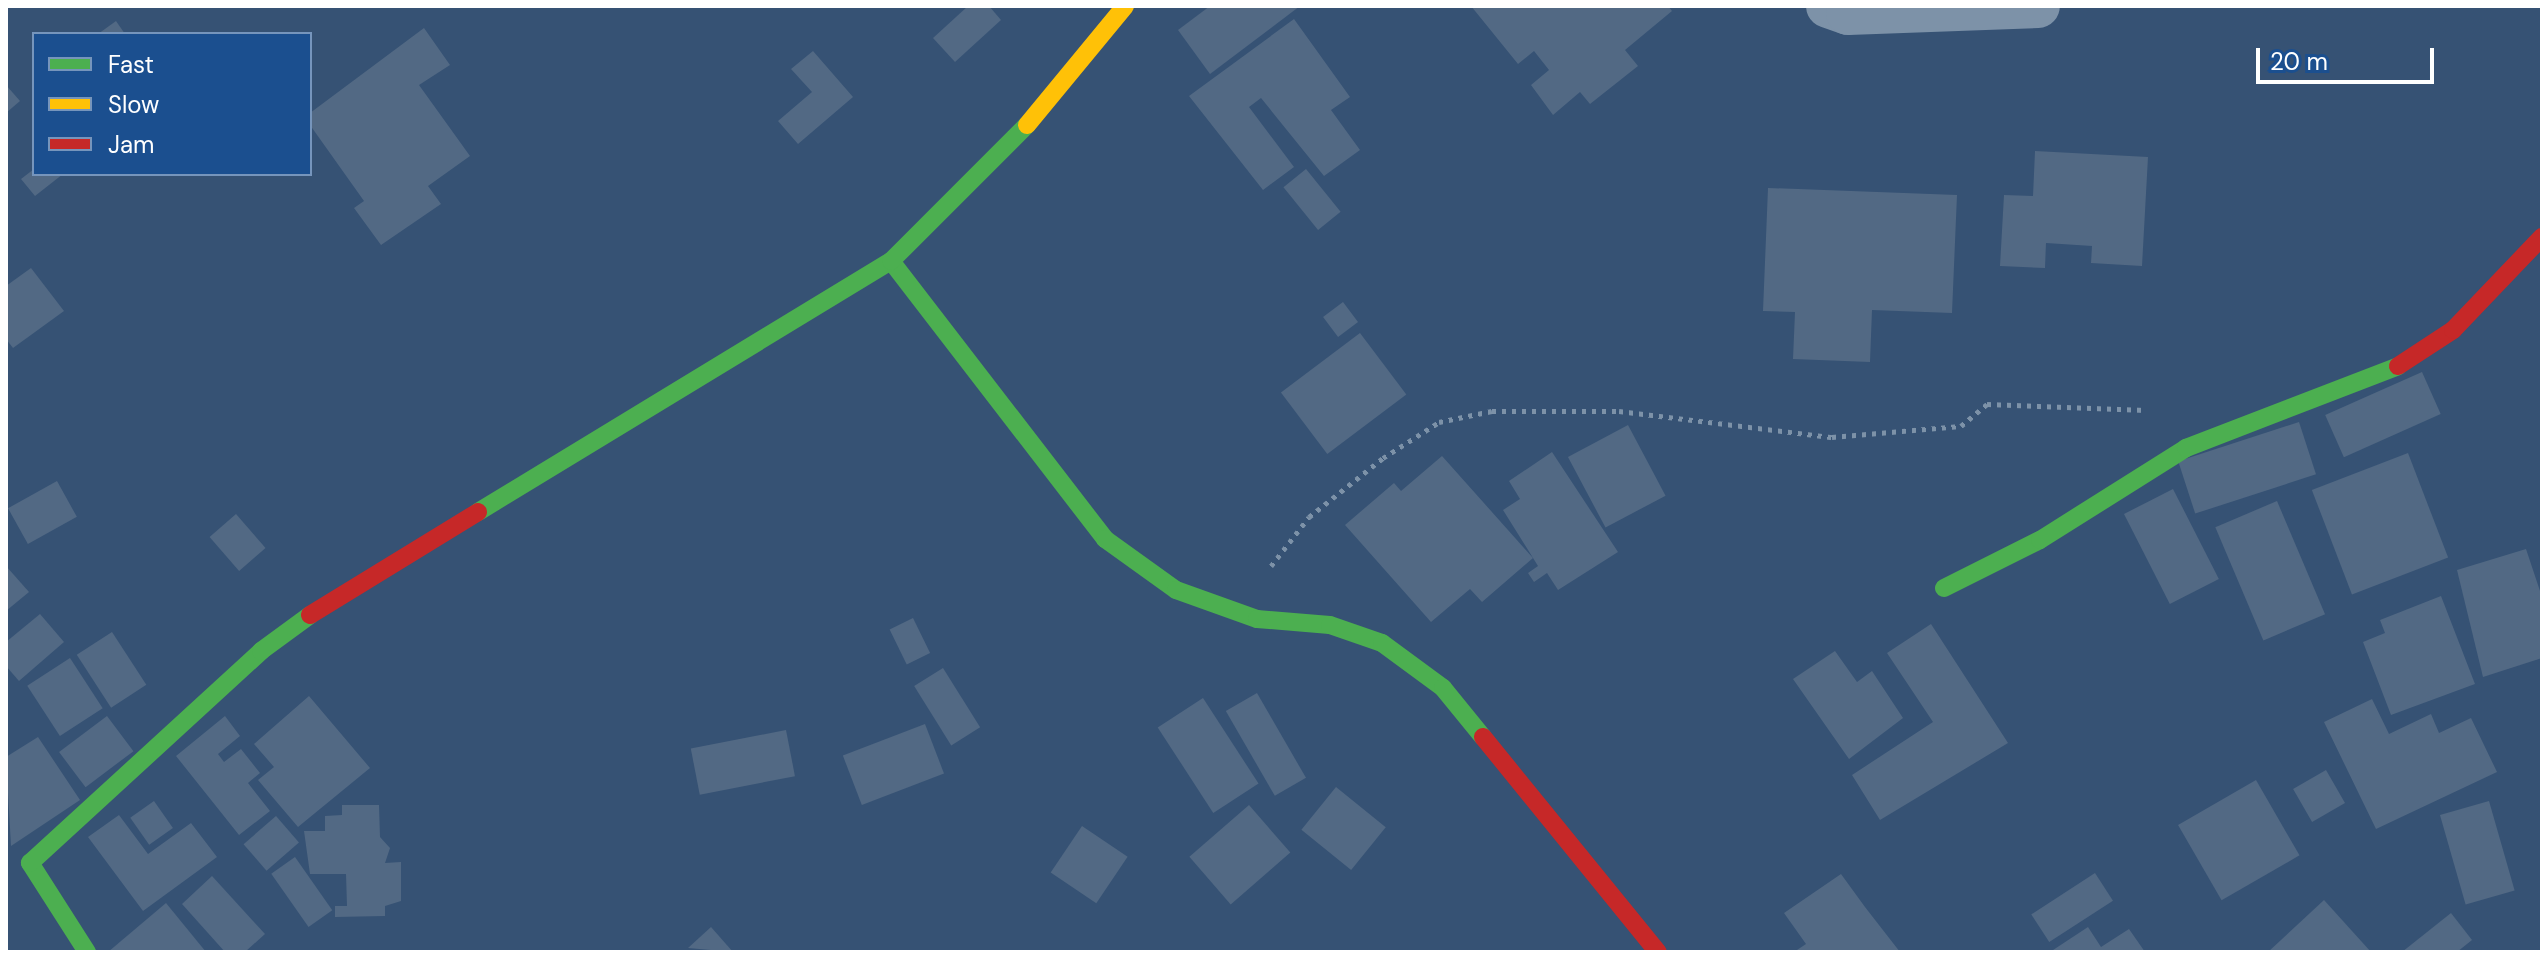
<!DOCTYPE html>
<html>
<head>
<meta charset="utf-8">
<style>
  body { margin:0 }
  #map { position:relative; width:2548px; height:958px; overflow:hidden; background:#365274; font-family:"DM Sans",sans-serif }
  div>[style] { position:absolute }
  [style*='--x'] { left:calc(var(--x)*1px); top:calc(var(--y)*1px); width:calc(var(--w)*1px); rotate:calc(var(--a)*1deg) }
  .building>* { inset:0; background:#526984; transform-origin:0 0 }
  .path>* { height:5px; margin-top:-2.5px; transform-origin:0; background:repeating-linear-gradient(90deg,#7d92a8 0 4px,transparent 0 10px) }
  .street>* { height:44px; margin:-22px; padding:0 22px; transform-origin:22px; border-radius:22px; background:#7d92a8 }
  .fast>* { height:18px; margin:-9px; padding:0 9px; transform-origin:9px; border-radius:9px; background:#4caf50 }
  .slow>* { height:18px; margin:-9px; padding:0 9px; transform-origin:9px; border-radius:9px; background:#ffc107 }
  .jam>* { height:18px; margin:-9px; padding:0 9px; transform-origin:9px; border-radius:9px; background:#c62828 }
  span { translate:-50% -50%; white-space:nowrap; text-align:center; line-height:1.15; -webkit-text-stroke:6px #1b4f8f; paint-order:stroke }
  .frame { position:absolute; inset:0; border:8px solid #fff; pointer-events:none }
  .legend { position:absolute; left:32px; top:32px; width:280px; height:144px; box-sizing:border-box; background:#1b4f8f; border:2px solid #7695bc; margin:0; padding:10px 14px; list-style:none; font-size:24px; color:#fff }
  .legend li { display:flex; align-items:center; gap:16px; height:40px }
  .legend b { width:40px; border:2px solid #7695bc }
  .scale { position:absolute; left:2256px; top:48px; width:178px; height:36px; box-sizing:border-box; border:4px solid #fff; border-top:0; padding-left:10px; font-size:24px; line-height:28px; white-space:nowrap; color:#fff; -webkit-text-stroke:6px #1b4f8f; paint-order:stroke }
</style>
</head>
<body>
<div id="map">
  <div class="building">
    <i style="clip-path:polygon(968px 6px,989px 6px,1001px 20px,955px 62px,933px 38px)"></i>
    <i style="clip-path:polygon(1210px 6px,1300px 6px,1210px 74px,1178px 30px)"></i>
    <i style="clip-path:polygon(1471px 6px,1668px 6px,1672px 11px,1625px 50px,1638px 66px,1590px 104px,1580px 92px,1553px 115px,1531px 85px,1549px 70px,1534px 51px,1518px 64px)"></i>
    <i style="clip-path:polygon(1294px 19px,1350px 97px,1331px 110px,1360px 150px,1324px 176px,1261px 98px,1249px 107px,1294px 167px,1263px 190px,1189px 96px)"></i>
    <i style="clip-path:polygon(116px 21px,125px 34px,98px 34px)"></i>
    <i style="clip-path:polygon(424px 28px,450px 65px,419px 85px,470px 156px,428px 186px,441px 204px,381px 245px,354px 208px,364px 201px,310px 125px,310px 113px)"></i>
    <i style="clip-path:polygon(813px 51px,853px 97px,798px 144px,778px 121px,812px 92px,791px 69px)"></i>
    <i style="clip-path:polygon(6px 85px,20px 101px,6px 113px)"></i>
    <i style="clip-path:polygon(2035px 151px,2148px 157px,2142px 266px,2091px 263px,2092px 246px,2046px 243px,2045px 268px,2000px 266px,2004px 195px,2033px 196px)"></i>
    <i style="clip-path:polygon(34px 169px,34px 174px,63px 174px,35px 196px,21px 179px)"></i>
    <i style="left:1306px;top:169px;width:55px;height:29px;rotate:51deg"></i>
    <i style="clip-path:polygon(1768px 188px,1957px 195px,1952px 313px,1872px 310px,1870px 362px,1793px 359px,1795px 312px,1763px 311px)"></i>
    <i style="clip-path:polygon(31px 268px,64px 311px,13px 348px,6px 339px,6px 286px)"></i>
    <i style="left:1343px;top:302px;width:25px;height:25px;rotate:53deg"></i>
    <i style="left:1360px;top:333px;width:77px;height:99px;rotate:53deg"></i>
    <i style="left:2422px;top:372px;width:46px;height:106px;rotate:66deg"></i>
    <i style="left:2299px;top:422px;width:55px;height:127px;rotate:72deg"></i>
    <i style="left:1628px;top:425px;width:80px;height:68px;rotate:62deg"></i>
    <i style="clip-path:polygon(1552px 452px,1618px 552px,1558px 590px,1547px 573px,1534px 582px,1528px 573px,1538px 566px,1503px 510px,1520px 499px,1509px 481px)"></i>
    <i style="left:2408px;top:453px;width:112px;height:103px;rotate:69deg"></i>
    <i style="clip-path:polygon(1442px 456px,1533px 558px,1482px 602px,1470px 589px,1431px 622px,1345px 525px,1394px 483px,1401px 491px)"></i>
    <i style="left:57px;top:481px;width:41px;height:56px;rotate:61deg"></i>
    <i style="left:2173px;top:489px;width:101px;height:55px;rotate:63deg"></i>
    <i style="left:2277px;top:501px;width:123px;height:67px;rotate:67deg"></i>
    <i style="left:236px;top:514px;width:45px;height:35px;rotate:49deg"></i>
    <i style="clip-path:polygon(2526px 549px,2542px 597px,2542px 658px,2483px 677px,2457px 570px)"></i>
    <i style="clip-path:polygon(6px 566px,29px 592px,6px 611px)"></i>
    <i style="clip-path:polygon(2441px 596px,2475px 684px,2391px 715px,2363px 642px,2385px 633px,2380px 620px)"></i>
    <i style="clip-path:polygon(40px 614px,64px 642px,19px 681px,6px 666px,6px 642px)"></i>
    <i style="left:913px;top:618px;width:39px;height:26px;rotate:64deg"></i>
    <i style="clip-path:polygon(1931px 624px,2008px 743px,1880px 820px,1852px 775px,1933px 722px,1887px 653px)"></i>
    <i style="left:112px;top:632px;width:63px;height:42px;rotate:57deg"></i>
    <i style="clip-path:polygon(1835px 651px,1857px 682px,1872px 671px,1903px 718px,1849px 759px,1793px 679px)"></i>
    <i style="left:70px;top:658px;width:60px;height:51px;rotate:57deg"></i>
    <i style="left:943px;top:668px;width:70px;height:34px;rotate:58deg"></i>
    <i style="left:1257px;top:693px;width:98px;height:36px;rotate:60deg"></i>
    <i style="clip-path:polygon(309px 696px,370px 768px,298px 827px,258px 780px,274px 767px,254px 744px)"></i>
    <i style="left:1203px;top:698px;width:102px;height:54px;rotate:57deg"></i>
    <i style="clip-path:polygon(2372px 699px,2389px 734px,2431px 714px,2439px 733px,2471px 718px,2497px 772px,2376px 829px,2324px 722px)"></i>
    <i style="left:107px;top:716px;width:44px;height:60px;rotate:53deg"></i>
    <i style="clip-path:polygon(225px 716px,240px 736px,218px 754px,224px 762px,241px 749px,260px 773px,248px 783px,270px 811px,239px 835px,176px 756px)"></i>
    <i style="left:925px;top:724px;width:53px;height:88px;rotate:69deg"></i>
    <i style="left:786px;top:730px;width:47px;height:97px;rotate:79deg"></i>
    <i style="clip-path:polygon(38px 737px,80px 800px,11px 846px,6px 757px)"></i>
    <i style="left:2326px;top:770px;width:38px;height:38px;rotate:60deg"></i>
    <i style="left:2256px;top:780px;width:87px;height:90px;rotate:60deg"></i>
    <i style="left:1336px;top:787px;width:64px;height:55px;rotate:39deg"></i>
    <i style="left:154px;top:801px;width:33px;height:29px;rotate:55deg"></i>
    <i style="left:2489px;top:801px;width:93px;height:51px;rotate:74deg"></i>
    <i style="clip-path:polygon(342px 805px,379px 805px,380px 837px,390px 848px,385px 863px,401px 862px,401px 901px,385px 906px,385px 916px,335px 917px,335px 906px,347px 906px,346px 874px,310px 874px,304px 831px,325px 831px,325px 816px,342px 815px)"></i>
    <i style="left:1249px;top:805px;width:63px;height:79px;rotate:49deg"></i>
    <i style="clip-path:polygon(119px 815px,148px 854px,191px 823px,217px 857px,143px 911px,88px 837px)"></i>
    <i style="left:276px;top:816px;width:35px;height:43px;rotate:49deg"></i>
    <i style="left:1082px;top:826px;width:55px;height:56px;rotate:34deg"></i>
    <i style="left:295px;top:857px;width:65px;height:29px;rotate:55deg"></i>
    <i style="left:2095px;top:873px;width:33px;height:76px;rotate:57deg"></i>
    <i style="clip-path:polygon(1841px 874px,1865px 907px,1900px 952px,1794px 952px,1806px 944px,1784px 913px)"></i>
    <i style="clip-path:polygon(212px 876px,265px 934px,245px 952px,225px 952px,182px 904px)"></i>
    <i style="clip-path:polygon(2324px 900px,2371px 952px,2268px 952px)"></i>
    <i style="clip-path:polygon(166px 903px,206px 952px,108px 952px)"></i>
    <i style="clip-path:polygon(2451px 913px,2472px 940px,2457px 952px,2402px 952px)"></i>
    <i style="clip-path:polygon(711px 927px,733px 952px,688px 948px)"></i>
    <i style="clip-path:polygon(2088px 927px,2101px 947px,2129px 929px,2145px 952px,2050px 952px)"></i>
  </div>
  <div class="path">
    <i style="--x:1271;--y:566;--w:62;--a:-52.2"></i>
    <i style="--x:1309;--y:517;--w:95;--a:-38.6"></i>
    <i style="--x:1383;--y:458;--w:67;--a:-32.7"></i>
    <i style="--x:1439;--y:422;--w:54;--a:-11.7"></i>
    <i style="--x:1492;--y:411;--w:127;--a:0"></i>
    <i style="--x:1619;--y:411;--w:215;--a:7"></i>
    <i style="--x:1832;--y:437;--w:129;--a:-4.9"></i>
    <i style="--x:1961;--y:426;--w:34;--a:-40"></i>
    <i style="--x:1987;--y:404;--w:159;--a:2.2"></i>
  </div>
  <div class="street">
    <i style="--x:1828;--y:6;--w:21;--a:19"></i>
    <i style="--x:1848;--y:13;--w:190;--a:-2.1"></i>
  </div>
  <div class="fast">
    <i style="--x:891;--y:261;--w:351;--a:52.4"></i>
    <i style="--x:1105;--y:539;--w:87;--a:35.7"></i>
    <i style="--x:1176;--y:590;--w:86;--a:19.7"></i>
    <i style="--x:1257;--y:619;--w:73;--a:4.7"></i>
    <i style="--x:1330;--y:625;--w:55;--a:19.1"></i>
    <i style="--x:1382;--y:643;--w:76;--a:36.4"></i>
    <i style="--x:1443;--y:688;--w:63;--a:50.8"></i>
    <i style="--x:478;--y:512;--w:483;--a:-31.3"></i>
    <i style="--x:891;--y:261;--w:192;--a:-45"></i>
    <i style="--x:1944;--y:588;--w:107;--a:-26.6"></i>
    <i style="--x:2040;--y:540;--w:173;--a:-32.2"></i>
    <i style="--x:2186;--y:448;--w:227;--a:-21.1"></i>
    <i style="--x:87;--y:952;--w:106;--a:-122.6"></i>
    <i style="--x:30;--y:863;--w:314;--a:-42.5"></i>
    <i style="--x:261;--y:651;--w:61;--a:-36.3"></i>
  </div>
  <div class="slow">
    <i style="--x:1027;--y:125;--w:154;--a:-50.5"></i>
  </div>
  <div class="jam">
    <i style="--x:2398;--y:366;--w:66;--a:-33.2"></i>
    <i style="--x:2453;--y:330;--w:129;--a:-46.3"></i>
    <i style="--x:310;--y:615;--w:197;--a:-31.5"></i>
    <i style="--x:1483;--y:737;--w:277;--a:50.9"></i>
  </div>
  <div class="frame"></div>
  <ul class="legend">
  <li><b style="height:10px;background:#4caf50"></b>Fast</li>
  <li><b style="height:10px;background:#ffc107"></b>Slow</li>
  <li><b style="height:10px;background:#c62828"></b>Jam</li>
  </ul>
  <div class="scale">20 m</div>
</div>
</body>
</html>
